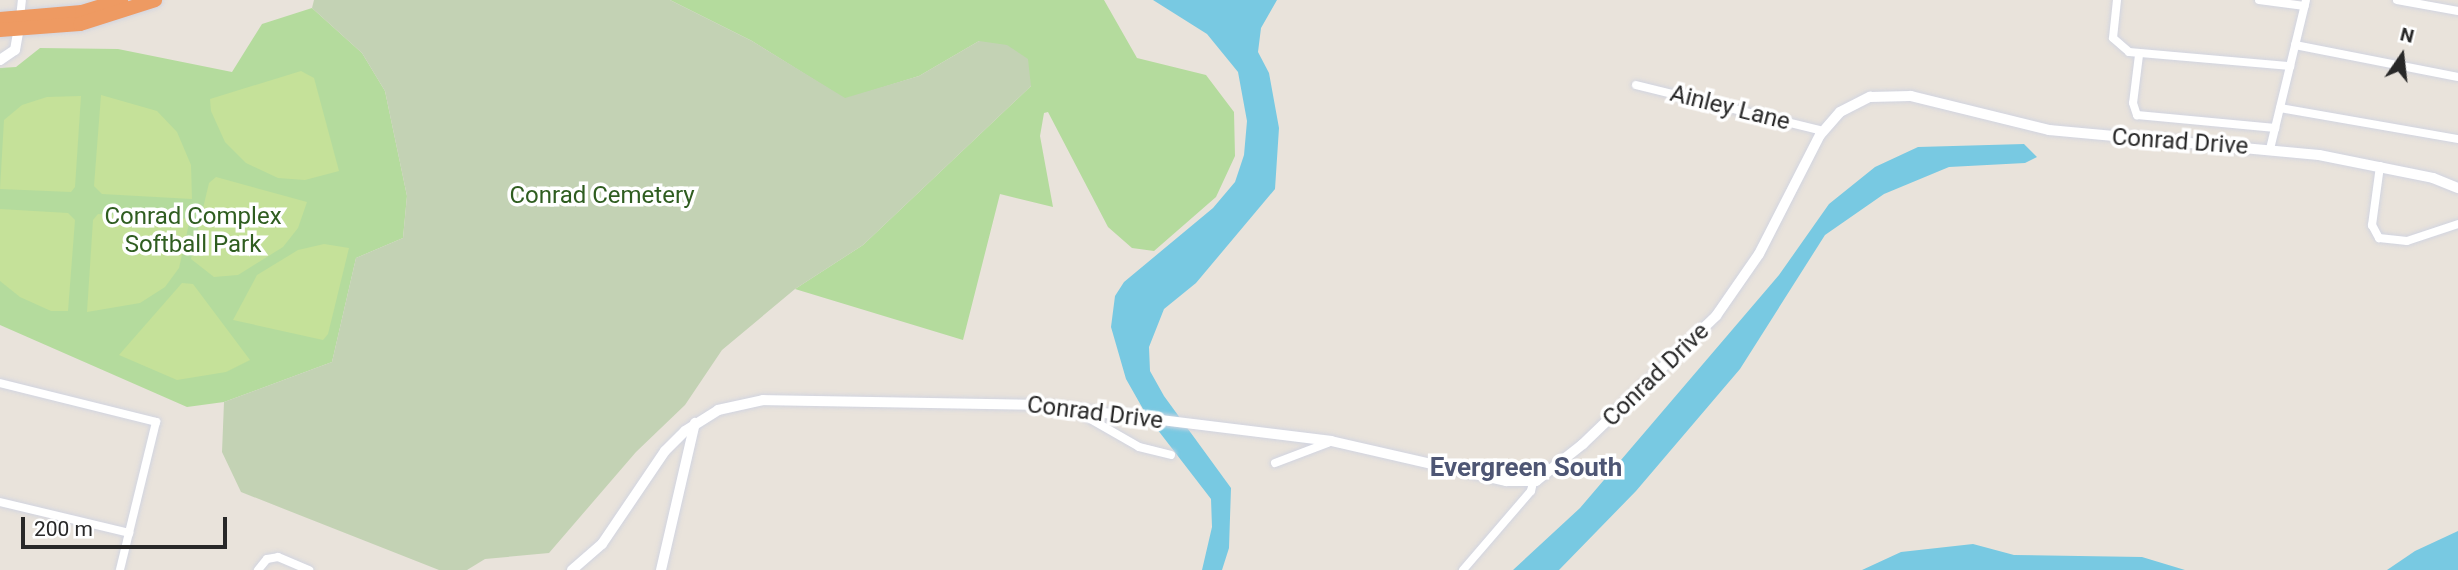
<!DOCTYPE html>
<html>
<head>
<meta charset="utf-8">
<style>
  body { margin:0 }
  #map { position:relative; width:2458px; height:570px; overflow:hidden; background:#e9e3db; font-family:Roboto,sans-serif }
  div>[style] { position:absolute }
  [style*='--x'] { left:calc(var(--x)*1px); top:calc(var(--y)*1px); width:calc(var(--w)*1px); rotate:calc(var(--a)*1deg) }
  .green>* { inset:0; background:#b4db9d }
  .cemetery>* { inset:0; background:#c3d2b4 }
  .pitch>* { inset:0; background:#c5e199 }
  .water>* { inset:0; background:#78c9e2 }
  .roads { filter:drop-shadow(0 0 2px #d1d4e0) drop-shadow(0 0 2px #d1d4e0) }
  .street>* { height:8px; margin:-4px; padding:0 4px; transform-origin:4px; border-radius:4px; background:#fff }
  .secondary>* { height:10px; margin:-5px; padding:0 5px; transform-origin:5px; border-radius:5px; background:#fff }
  .highway>* { height:14px; margin:-7px; padding:0 7px; transform-origin:7px; border-radius:7px; background:#ee9a62 }
  span { translate:-50% -50%; white-space:nowrap; text-align:center; line-height:1.15; -webkit-text-stroke:7px #fff; paint-order:stroke }
  .street-label { font-size:24px; color:#282828 }
  .park-label { font-size:24px; color:#2f5d20 }
  .neighbourhood-label { font-size:26px; color:#4e5674; font-weight:700 }
  .north { position:absolute; left:2367px; top:21px; width:70px; height:70px; -webkit-text-stroke:5px #fff; paint-order:stroke; rotate:14deg; font-size:19px; font-weight:700; line-height:28px; text-align:center; color:#282828 }
  .north::after { content:''; display:block; margin:auto; width:24px; height:32px; background:#282828; clip-path:polygon(50% 0,100% 100%,50% 72%,0 100%) }
  .scale { position:absolute; left:21px; top:517px; width:206px; height:32px; box-sizing:border-box; border:4px solid #282828; border-top:0; padding-left:9px; font-size:21px; line-height:24px; white-space:nowrap; color:#282828; -webkit-text-stroke:5px #fff; paint-order:stroke }
</style>
</head>
<body>
<div id="map">
  <div class="green">
    <i style="clip-path:polygon(670px 0,1104px 0,1137px 58px,1206px 75px,1234px 112px,1235px 156px,1216px 197px,1154px 251px,1132px 248px,1108px 227px,1048px 112px,1044px 113px,1040px 136px,1053px 207px,1000px 194px,963px 340px,795px 289px,863px 245px,1031px 86px,979px 41px,919px 76px,845px 99px,752px 41px)"></i>
    <i style="clip-path:polygon(312px 8px,362px 53px,385px 91px,407px 196px,403px 238px,356px 258px,332px 362px,224px 402px,187px 407px,0 325px,0 68px,16px 67px,40px 48px,118px 49px,232px 72px,262px 24px)"></i>
  </div>
  <div class="cemetery">
    <i style="clip-path:polygon(314px 0,670px 0,752px 41px,845px 98px,919px 76px,979px 41px,1007px 45px,1028px 59px,1031px 86px,863px 245px,795px 289px,722px 350px,685px 405px,636px 452px,549px 553px,485px 559px,467px 570px,439px 570px,241px 492px,222px 452px,224px 402px,332px 362px,356px 258px,403px 238px,407px 196px,385px 91px,362px 53px,312px 8px)"></i>
  </div>
  <div class="pitch">
    <i style="clip-path:polygon(301px 71px,314px 78px,339px 171px,305px 180px,278px 178px,246px 163px,225px 142px,211px 111px,210px 99px)"></i>
    <i style="clip-path:polygon(101px 95px,157px 111px,177px 132px,191px 165px,192px 199px,102px 194px,94px 186px)"></i>
    <i style="clip-path:polygon(81px 96px,75px 187px,71px 192px,0 189px,4px 120px,22px 105px,47px 97px)"></i>
    <i style="clip-path:polygon(216px 177px,307px 202px,298px 228px,283px 247px,238px 275px,214px 277px,191px 259px,209px 183px)"></i>
    <i style="clip-path:polygon(0 209px,68px 213px,75px 220px,68px 311px,51px 311px,20px 297px,0 281px)"></i>
    <i style="clip-path:polygon(98px 214px,190px 219px,179px 268px,165px 287px,140px 303px,87px 312px,93px 220px)"></i>
    <i style="clip-path:polygon(324px 244px,349px 248px,328px 334px,323px 340px,233px 320px,257px 275px,298px 250px)"></i>
    <i style="clip-path:polygon(182px 283px,193px 284px,250px 360px,226px 372px,177px 380px,119px 355px)"></i>
  </div>
  <div class="water">
    <i style="clip-path:polygon(1153px 0,1277px 0,1261px 28px,1258px 52px,1269px 73px,1279px 128px,1275px 189px,1196px 283px,1164px 309px,1149px 347px,1150px 371px,1164px 396px,1231px 488px,1229px 548px,1222px 570px,1202px 570px,1212px 527px,1211px 499px,1147px 416px,1126px 379px,1111px 327px,1115px 296px,1124px 282px,1213px 208px,1235px 182px,1244px 155px,1247px 121px,1238px 72px,1207px 34px)"></i>
    <i style="clip-path:polygon(2024px 144px,2037px 157px,2025px 163px,1949px 167px,1884px 194px,1825px 235px,1740px 369px,1636px 491px,1559px 570px,1513px 570px,1580px 508px,1779px 275px,1829px 204px,1875px 167px,1918px 147px)"></i>
    <i style="clip-path:polygon(2458px 531px,2458px 570px,2387px 570px,2415px 551px)"></i>
    <i style="clip-path:polygon(1973px 544px,2014px 555px,2142px 557px,2185px 570px,1862px 570px,1901px 552px)"></i>
  </div>
  <div class="roads">
    <div class="street">
      <i style="--x:2117;--y:0;--w:38;--a:96"></i>
      <i style="--x:2113;--y:38;--w:21;--a:41"></i>
      <i style="--x:2129;--y:52;--w:162;--a:5"></i>
      <i style="--x:2259;--y:0;--w:46;--a:7.4"></i>
      <i style="--x:2397;--y:0;--w:62;--a:10.2"></i>
      <i style="--x:20;--y:18;--w:18;--a:-84"></i>
      <i style="--x:2295;--y:45;--w:166;--a:11.1"></i>
      <i style="--x:2139;--y:55;--w:48;--a:97.1"></i>
      <i style="--x:2133;--y:103;--w:13;--a:72"></i>
      <i style="--x:2137;--y:115;--w:139;--a:5.4"></i>
      <i style="--x:1636;--y:85;--w:193;--a:13.8"></i>
      <i style="--x:2280;--y:108;--w:181;--a:9.9"></i>
      <i style="--x:2270;--y:149;--w:153;--a:-76.4"></i>
      <i style="--x:2380;--y:166;--w:60;--a:97.7"></i>
      <i style="--x:2372;--y:225;--w:15;--a:62"></i>
      <i style="--x:2379;--y:238;--w:28;--a:6"></i>
      <i style="--x:2407;--y:241;--w:54;--a:-18.4"></i>
      <i style="--x:0;--y:383;--w:161;--a:14"></i>
      <i style="--x:156;--y:422;--w:152;--a:103.7"></i>
      <i style="--x:1078;--y:412;--w:70;--a:29.8"></i>
      <i style="--x:1139;--y:447;--w:33;--a:14"></i>
      <i style="--x:1275;--y:463;--w:57;--a:-20.7"></i>
      <i style="--x:0;--y:502;--w:133;--a:13.5"></i>
      <i style="--x:258;--y:570;--w:14;--a:-51"></i>
      <i style="--x:267;--y:559;--w:11;--a:-10"></i>
      <i style="--x:278;--y:557;--w:34;--a:23"></i>
      <i style="--x:1463;--y:570;--w:104;--a:-49.3"></i>
      <i style="--x:1531;--y:491;--w:9;--a:-77"></i>
    </div>
    <div class="secondary">
      <i style="--x:0;--y:60;--w:18;--a:-34"></i>
      <i style="--x:15;--y:50;--w:27;--a:-80"></i>
      <i style="--x:572;--y:570;--w:40;--a:-41"></i>
      <i style="--x:602;--y:544;--w:112;--a:-55.9"></i>
      <i style="--x:665;--y:451;--w:28;--a:-45"></i>
      <i style="--x:685;--y:431;--w:39;--a:-32"></i>
      <i style="--x:718;--y:410;--w:46;--a:-12.5"></i>
      <i style="--x:763;--y:400;--w:276;--a:1"></i>
      <i style="--x:1039;--y:405;--w:294;--a:7"></i>
      <i style="--x:1331;--y:441;--w:180;--a:12.9"></i>
      <i style="--x:1506;--y:481;--w:30;--a:0"></i>
      <i style="--x:1536;--y:481;--w:60;--a:-38.2"></i>
      <i style="--x:1583;--y:444;--w:185;--a:-43.9"></i>
      <i style="--x:1716;--y:316;--w:75;--a:-55.3"></i>
      <i style="--x:1759;--y:254;--w:134;--a:-62.9"></i>
      <i style="--x:1820;--y:135;--w:30;--a:-49"></i>
      <i style="--x:1840;--y:112;--w:34;--a:-27"></i>
      <i style="--x:1870;--y:97;--w:41;--a:-1.4"></i>
      <i style="--x:1911;--y:96;--w:142;--a:13.8"></i>
      <i style="--x:2049;--y:130;--w:271;--a:5.3"></i>
      <i style="--x:2319;--y:155;--w:116;--a:11.4"></i>
      <i style="--x:2433;--y:178;--w:27;--a:22"></i>
      <i style="--x:661;--y:570;--w:151;--a:-77"></i>
    </div>
    <div class="highway">
      <i style="--x:0;--y:19;--w:82;--a:-4.9"></i>
      <i style="--x:82;--y:12;--w:41;--a:-17.1"></i>
      <i style="--x:0;--y:30;--w:80;--a:-4.3"></i>
      <i style="--x:80;--y:24;--w:79;--a:-17.7"></i>
    </div>
  </div>
  <div class="street-label">
    <span style="left:1730px;top:108px;rotate:14deg">Ainley Lane</span>
    <span style="left:2180px;top:142px;rotate:4deg">Conrad Drive</span>
    <span style="left:1656px;top:375px;rotate:-44deg">Conrad Drive</span>
    <span style="left:1095px;top:413px;rotate:7deg">Conrad Drive</span>
  </div>
  <div class="park-label">
    <span style="left:602px;top:196px">Conrad Cemetery</span>
    <span style="left:193px;top:231px">Conrad Complex<br>Softball Park</span>
  </div>
  <div class="neighbourhood-label">
    <span style="left:1526px;top:468px">Evergreen South</span>
  </div>
  <div class="north">N</div>
  <div class="scale">200 m</div>
</div>
</body>
</html>
